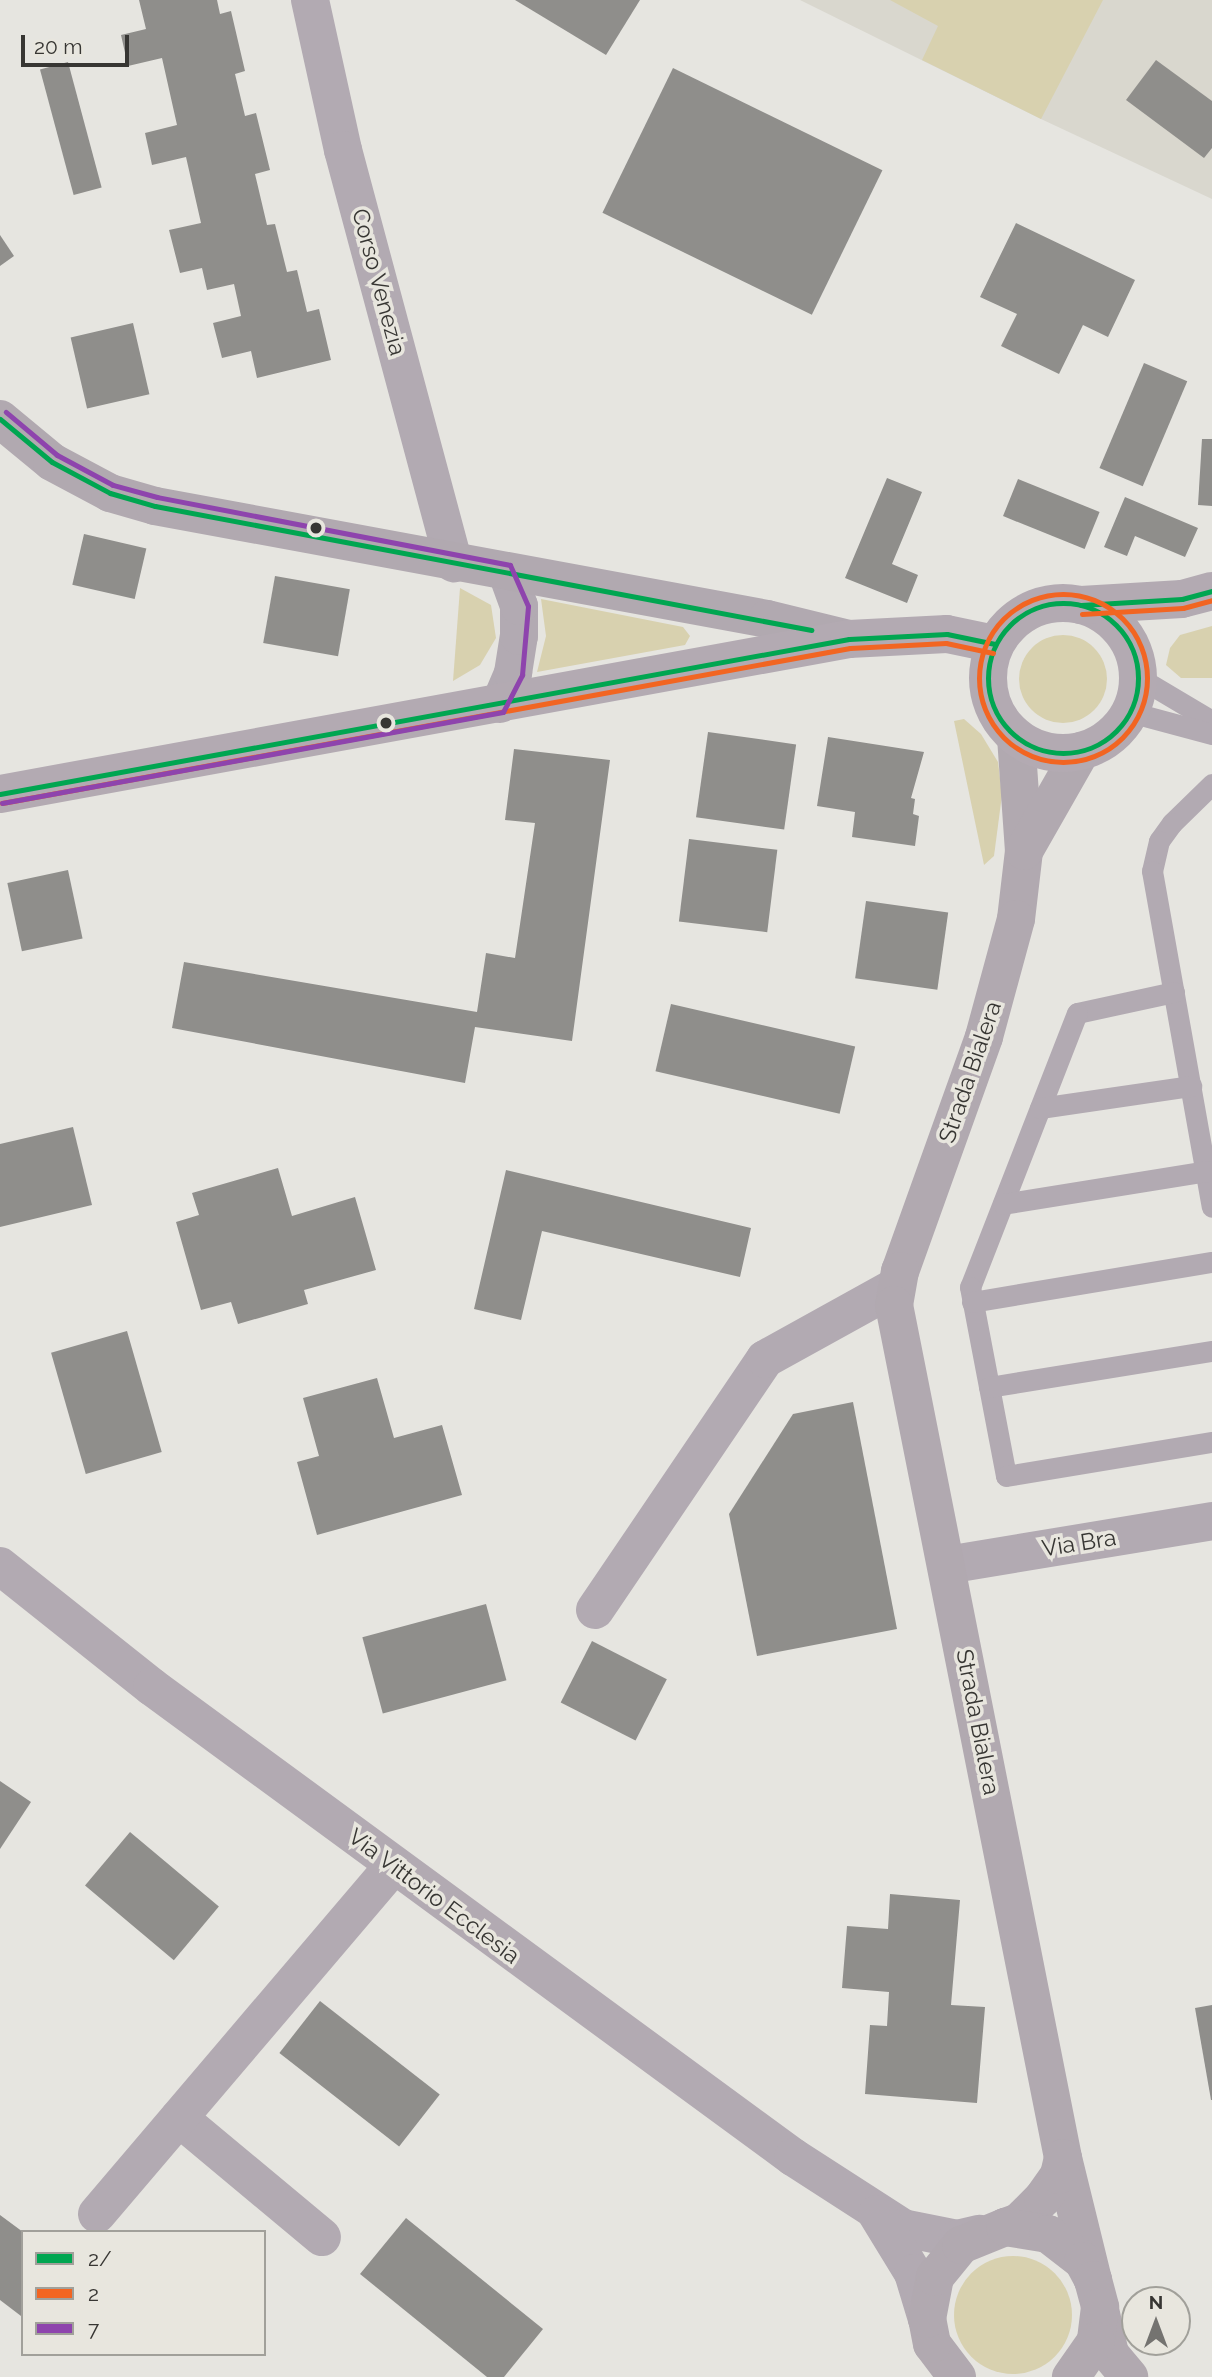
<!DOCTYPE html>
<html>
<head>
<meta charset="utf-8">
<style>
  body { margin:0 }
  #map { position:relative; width:1212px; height:2377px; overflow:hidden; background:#e6e5e0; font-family:Raleway,sans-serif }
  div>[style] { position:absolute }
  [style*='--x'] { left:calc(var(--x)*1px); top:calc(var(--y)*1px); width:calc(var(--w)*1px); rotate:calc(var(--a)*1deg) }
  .built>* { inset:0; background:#d9d7ce }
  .green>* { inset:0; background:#d8d1af }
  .round { border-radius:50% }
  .building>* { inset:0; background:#8f8e8b; transform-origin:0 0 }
  .lane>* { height:21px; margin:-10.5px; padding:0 10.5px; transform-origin:10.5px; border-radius:10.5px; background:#b2aab2 }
  .street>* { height:38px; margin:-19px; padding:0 19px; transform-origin:19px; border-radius:19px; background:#b2aab2 }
  .secondary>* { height:38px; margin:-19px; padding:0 19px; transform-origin:19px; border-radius:19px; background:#b1a9b0 }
  .primary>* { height:38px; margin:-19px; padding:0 19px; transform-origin:19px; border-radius:19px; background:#b3aab2 }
  .primary>.ring { margin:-19px; padding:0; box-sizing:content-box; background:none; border:38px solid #b3aab2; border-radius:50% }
  .bus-1>* { height:5px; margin:-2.5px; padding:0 2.5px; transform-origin:2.5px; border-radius:2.5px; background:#00a651 }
  .bus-1>.ring { margin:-2.5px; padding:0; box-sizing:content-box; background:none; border:5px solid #00a651; border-radius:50% }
  .bus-2>* { height:5px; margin:-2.5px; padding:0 2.5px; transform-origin:2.5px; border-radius:2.5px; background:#f26522 }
  .bus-2>.ring { margin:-2.5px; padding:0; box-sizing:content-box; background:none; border:5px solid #f26522; border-radius:50% }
  .bus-3>* { height:5px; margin:-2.5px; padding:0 2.5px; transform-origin:2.5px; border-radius:2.5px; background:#8e44ad }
  .dots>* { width:19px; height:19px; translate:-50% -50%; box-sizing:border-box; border:4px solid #e8e6de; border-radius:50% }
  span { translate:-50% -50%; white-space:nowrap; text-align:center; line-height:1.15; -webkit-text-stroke:7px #e8e6de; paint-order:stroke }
  .street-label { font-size:23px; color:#373633 }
  .legend { position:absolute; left:21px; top:2230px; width:245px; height:126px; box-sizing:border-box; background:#e8e6de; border:2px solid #a1a09a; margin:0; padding:9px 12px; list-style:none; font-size:21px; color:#373633 }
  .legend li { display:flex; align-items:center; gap:14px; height:35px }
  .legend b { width:35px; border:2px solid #a1a09a }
  .north { position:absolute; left:1121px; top:2286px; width:70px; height:70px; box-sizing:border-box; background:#e8e6de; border:2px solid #a1a09a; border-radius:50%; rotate:0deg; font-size:19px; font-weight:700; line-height:28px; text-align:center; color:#373633 }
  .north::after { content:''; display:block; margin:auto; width:24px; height:32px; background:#747370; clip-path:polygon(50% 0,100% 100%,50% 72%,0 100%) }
  .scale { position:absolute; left:21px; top:35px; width:108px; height:32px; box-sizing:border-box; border:4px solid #373633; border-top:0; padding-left:9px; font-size:21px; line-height:24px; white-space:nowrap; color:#373633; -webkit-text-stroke:5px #e8e6de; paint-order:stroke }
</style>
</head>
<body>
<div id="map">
  <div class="built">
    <i style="clip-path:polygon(800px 0,1212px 0,1212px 199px,1041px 119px)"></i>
  </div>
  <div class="green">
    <i style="clip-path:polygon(890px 0,1103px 0,1041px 119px,922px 60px,938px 26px)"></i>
    <i style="clip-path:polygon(460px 588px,491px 605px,496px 638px,480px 665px,453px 681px)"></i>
    <i style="clip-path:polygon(541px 599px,683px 627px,690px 636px,685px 645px,537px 672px,546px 636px)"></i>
    <i style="clip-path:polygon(1212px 626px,1212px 678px,1181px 678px,1166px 665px,1170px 648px,1180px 635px)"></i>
    <i class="round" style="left:1019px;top:635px;width:88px;height:88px"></i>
    <i style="clip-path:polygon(964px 719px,981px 734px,998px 762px,1002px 795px,994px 856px,984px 865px,954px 721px)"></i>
    <i class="round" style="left:954px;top:2256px;width:118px;height:118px"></i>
  </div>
  <div class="building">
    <i style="clip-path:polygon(139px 0,217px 0,220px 14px,231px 11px,245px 71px,235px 74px,245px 116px,256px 113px,270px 170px,255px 174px,267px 225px,275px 224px,287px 272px,297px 270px,307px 312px,319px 309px,331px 360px,257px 378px,251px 351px,222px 358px,213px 323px,241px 316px,234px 284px,207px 290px,202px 268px,180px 273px,169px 230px,201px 223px,186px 157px,152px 165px,145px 133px,177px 125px,162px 58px,128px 66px,121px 35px,146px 29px)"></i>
    <i style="clip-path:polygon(515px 0,640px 0,606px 55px)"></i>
    <i style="clip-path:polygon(1156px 60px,1212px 101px,1212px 148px,1204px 158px,1126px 100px)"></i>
    <i style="left:68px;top:62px;width:130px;height:29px;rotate:75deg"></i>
    <i style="left:673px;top:68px;width:233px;height:161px;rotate:26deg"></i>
    <i style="clip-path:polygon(1016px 223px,1135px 280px,1108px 337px,1083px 325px,1059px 374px,1001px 346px,1017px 314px,980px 297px)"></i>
    <i style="clip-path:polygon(0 235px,14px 256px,0 266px)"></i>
    <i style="left:133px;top:323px;width:73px;height:64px;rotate:77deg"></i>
    <i style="left:1144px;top:363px;width:47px;height:114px;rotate:23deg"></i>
    <i style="clip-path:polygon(1202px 439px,1212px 439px,1212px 506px,1198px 505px)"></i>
    <i style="clip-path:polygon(887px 478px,922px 492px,892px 564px,918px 575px,907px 603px,845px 578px)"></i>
    <i style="left:1018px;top:479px;width:88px;height:40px;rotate:22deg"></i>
    <i style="clip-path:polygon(1125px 497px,1198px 528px,1185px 557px,1135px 536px,1127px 556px,1104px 547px)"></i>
    <i style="left:84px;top:534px;width:64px;height:52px;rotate:13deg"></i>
    <i style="left:275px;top:576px;width:76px;height:68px;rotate:10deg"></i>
    <i style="left:708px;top:732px;width:89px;height:86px;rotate:8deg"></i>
    <i style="clip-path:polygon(828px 737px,924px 752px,911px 798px,915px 799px,913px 814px,919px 816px,915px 846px,852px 837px,855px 812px,817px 806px)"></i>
    <i style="clip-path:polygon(514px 749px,610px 760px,572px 1041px,475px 1027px,465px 1083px,172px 1028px,184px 962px,477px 1012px,486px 953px,515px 958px,535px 823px,505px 820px)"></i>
    <i style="left:689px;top:839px;width:89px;height:83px;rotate:7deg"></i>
    <i style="left:68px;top:870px;width:70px;height:62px;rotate:78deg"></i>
    <i style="left:866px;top:901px;width:83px;height:78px;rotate:8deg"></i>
    <i style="left:671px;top:1004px;width:189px;height:69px;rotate:13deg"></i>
    <i style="clip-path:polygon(73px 1127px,92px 1205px,0 1227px,0 1144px)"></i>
    <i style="clip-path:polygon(278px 1168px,292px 1216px,355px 1197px,376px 1270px,304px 1290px,308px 1304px,238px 1324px,231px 1302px,201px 1310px,176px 1222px,199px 1215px,192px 1193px)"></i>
    <i style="clip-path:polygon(506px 1170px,751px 1228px,740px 1277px,542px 1231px,521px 1320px,474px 1309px)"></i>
    <i style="left:127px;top:1331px;width:126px;height:79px;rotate:74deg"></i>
    <i style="clip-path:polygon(377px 1378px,394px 1438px,442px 1425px,462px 1495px,317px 1535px,297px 1462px,319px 1456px,303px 1398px)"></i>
    <i style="clip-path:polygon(853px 1402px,897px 1629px,757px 1656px,729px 1514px,793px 1414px)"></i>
    <i style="left:486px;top:1604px;width:79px;height:128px;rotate:75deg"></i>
    <i style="left:592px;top:1641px;width:84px;height:69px;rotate:27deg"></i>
    <i style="clip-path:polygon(0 1781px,31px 1802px,0 1849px)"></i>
    <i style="left:130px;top:1832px;width:116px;height:70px;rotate:40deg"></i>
    <i style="clip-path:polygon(890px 1894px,960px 1900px,951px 2005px,985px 2007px,977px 2103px,865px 2094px,870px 2025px,887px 2026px,889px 1992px,842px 1988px,847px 1926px,888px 1929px)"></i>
    <i style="left:320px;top:2001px;width:152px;height:66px;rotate:38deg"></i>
    <i style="clip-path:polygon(1212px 2005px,1212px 2100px,1211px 2100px,1195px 2008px)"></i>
    <i style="clip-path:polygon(0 2215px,23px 2232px,21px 2316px,0 2300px)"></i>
    <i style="clip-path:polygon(406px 2218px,543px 2329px,504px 2377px,487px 2377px,360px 2274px)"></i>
  </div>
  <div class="lane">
    <i style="--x:1138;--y:677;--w:86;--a:30.7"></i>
    <i style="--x:1130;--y:712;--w:85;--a:15"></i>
    <i style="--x:1212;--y:784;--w:56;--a:135.7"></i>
    <i style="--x:1172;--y:823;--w:22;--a:126"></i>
    <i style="--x:1159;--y:841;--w:31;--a:103"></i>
    <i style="--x:1152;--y:871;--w:341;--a:79.9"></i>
    <i style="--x:1174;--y:992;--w:99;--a:167.8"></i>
    <i style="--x:1077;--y:1013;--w:294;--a:111.3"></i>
    <i style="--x:970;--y:1287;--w:192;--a:79.2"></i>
    <i style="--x:1006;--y:1476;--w:209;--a:-9.4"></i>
    <i style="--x:1040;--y:1108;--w:153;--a:-8.3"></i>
    <i style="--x:1003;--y:1204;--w:206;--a:-9.2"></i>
    <i style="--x:972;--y:1302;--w:243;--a:-9.5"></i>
    <i style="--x:989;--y:1387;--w:226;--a:-9.2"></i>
  </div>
  <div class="street">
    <i style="--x:310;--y:0;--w:154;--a:77.6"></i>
    <i style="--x:343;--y:150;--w:428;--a:75"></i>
    <i style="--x:500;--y:704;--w:34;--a:-67"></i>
    <i style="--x:513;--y:673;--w:37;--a:-81"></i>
    <i style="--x:519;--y:636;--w:30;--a:-90"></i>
    <i style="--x:519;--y:606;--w:35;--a:-110"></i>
    <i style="--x:947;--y:1565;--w:269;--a:-9.4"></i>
    <i style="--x:0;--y:1566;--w:194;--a:38.5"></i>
    <i style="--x:152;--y:1687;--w:795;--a:36.25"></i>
    <i style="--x:793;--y:2157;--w:131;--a:32.8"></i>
    <i style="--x:903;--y:2228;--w:55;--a:11.5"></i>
    <i style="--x:957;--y:2239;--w:23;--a:-13"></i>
    <i style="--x:595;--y:1610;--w:303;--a:-55.9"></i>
    <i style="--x:765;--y:1359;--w:149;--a:-29"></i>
    <i style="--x:179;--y:2118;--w:186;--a:39.8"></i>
    <i style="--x:97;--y:2214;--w:457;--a:-49.6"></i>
    <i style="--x:877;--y:2214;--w:69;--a:58.6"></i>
    <i style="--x:913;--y:2273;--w:48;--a:73.1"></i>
  </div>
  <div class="secondary">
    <i style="--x:0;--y:419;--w:67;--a:39.6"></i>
    <i style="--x:52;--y:462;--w:66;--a:28.1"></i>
    <i style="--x:110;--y:493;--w:47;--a:16.1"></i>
    <i style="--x:155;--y:506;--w:622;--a:10.46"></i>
    <i style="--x:767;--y:619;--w:84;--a:13.7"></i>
    <i style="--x:1016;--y:737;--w:114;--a:86"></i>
    <i style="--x:1024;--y:851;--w:68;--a:96.7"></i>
    <i style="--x:1016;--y:919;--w:122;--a:105.2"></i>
    <i style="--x:984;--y:1037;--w:249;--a:109.7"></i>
    <i style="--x:900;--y:1271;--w:35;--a:100"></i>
    <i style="--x:894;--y:1305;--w:870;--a:78.79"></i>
    <i style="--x:1063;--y:2158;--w:126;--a:76.2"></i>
    <i style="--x:1024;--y:851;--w:115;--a:-60.3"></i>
    <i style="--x:1005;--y:2227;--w:15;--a:-20"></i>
    <i style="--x:1019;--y:2222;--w:34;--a:-45"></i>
    <i style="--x:1043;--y:2198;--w:28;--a:-55"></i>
    <i style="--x:1059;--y:2175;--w:17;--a:-77"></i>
    <i style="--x:1101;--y:2314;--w:41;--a:77.3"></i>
    <i style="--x:1110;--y:2354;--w:30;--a:50"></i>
    <i style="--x:957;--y:2377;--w:41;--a:-127.1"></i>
    <i style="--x:932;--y:2344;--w:25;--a:-101"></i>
    <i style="--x:927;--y:2319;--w:43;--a:-79.2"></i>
    <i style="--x:935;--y:2277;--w:41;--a:-50.9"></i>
    <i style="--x:961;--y:2245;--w:48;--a:-22.2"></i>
    <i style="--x:1005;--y:2227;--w:44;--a:9.2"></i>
    <i style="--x:1048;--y:2234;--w:44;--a:37.6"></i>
    <i style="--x:1083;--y:2261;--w:21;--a:62"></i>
    <i style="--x:1093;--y:2280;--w:28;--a:75"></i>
    <i style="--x:1100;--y:2307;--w:34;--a:97"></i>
    <i style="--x:1096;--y:2341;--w:44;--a:124.8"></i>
  </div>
  <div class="primary">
    <i class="ring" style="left:988px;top:603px;width:112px;height:112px"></i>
    <i style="--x:1081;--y:605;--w:101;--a:-3.4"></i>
    <i style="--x:1182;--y:599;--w:31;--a:-15"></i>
    <i style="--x:0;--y:794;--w:863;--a:-10.35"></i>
    <i style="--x:849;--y:639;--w:98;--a:-2.9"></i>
    <i style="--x:947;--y:634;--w:49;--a:11.8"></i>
  </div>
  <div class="bus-1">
    <i style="--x:0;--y:419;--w:67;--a:39.6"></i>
    <i style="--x:52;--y:462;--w:66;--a:28.1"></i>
    <i style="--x:110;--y:493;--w:47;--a:16.1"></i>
    <i style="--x:155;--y:506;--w:668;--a:10.7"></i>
    <i class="ring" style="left:988px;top:603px;width:145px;height:145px"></i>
    <i style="--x:1081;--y:605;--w:101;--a:-3.4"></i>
    <i style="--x:1182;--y:599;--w:31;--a:-15"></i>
    <i style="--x:0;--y:794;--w:863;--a:-10.35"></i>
    <i style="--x:849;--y:639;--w:98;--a:-2.9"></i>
    <i style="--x:947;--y:634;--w:49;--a:11.8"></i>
  </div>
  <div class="bus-2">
    <i class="ring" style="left:979px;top:594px;width:163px;height:163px"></i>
    <i style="--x:1082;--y:614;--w:101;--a:-3.4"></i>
    <i style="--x:1183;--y:608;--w:30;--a:-15"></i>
    <i style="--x:2;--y:803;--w:862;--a:-10.36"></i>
    <i style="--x:850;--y:648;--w:96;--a:-3"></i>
    <i style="--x:946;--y:643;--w:48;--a:12"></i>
  </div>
  <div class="bus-3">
    <i style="--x:2;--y:803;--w:509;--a:-10.29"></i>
    <i style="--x:503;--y:712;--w:42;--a:-62.8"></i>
    <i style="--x:522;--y:675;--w:69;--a:-85"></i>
    <i style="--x:528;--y:606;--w:45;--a:-113.7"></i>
    <i style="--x:510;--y:565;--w:359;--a:-169.1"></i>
    <i style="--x:157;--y:497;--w:46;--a:-164.7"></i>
    <i style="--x:113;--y:485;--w:64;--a:-151.8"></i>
    <i style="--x:57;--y:455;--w:67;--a:-139.9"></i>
  </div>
  <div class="dots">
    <i style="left:316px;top:528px;background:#373633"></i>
    <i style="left:386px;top:723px;background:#373633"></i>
  </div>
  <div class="street-label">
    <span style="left:379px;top:282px;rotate:75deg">Corso Venezia</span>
    <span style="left:970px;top:1072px;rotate:-71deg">Strada Bialera</span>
    <span style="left:1079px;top:1543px;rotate:-9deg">Via Bra</span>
    <span style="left:978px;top:1722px;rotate:79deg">Strada Bialera</span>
    <span style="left:434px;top:1896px;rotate:37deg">Via Vittorio Ecclesia</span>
  </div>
  <ul class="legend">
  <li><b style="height:9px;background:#00a651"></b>2/</li>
  <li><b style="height:9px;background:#f26522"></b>2</li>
  <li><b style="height:9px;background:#8e44ad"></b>7</li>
  </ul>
  <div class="north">N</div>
  <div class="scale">20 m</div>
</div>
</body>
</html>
